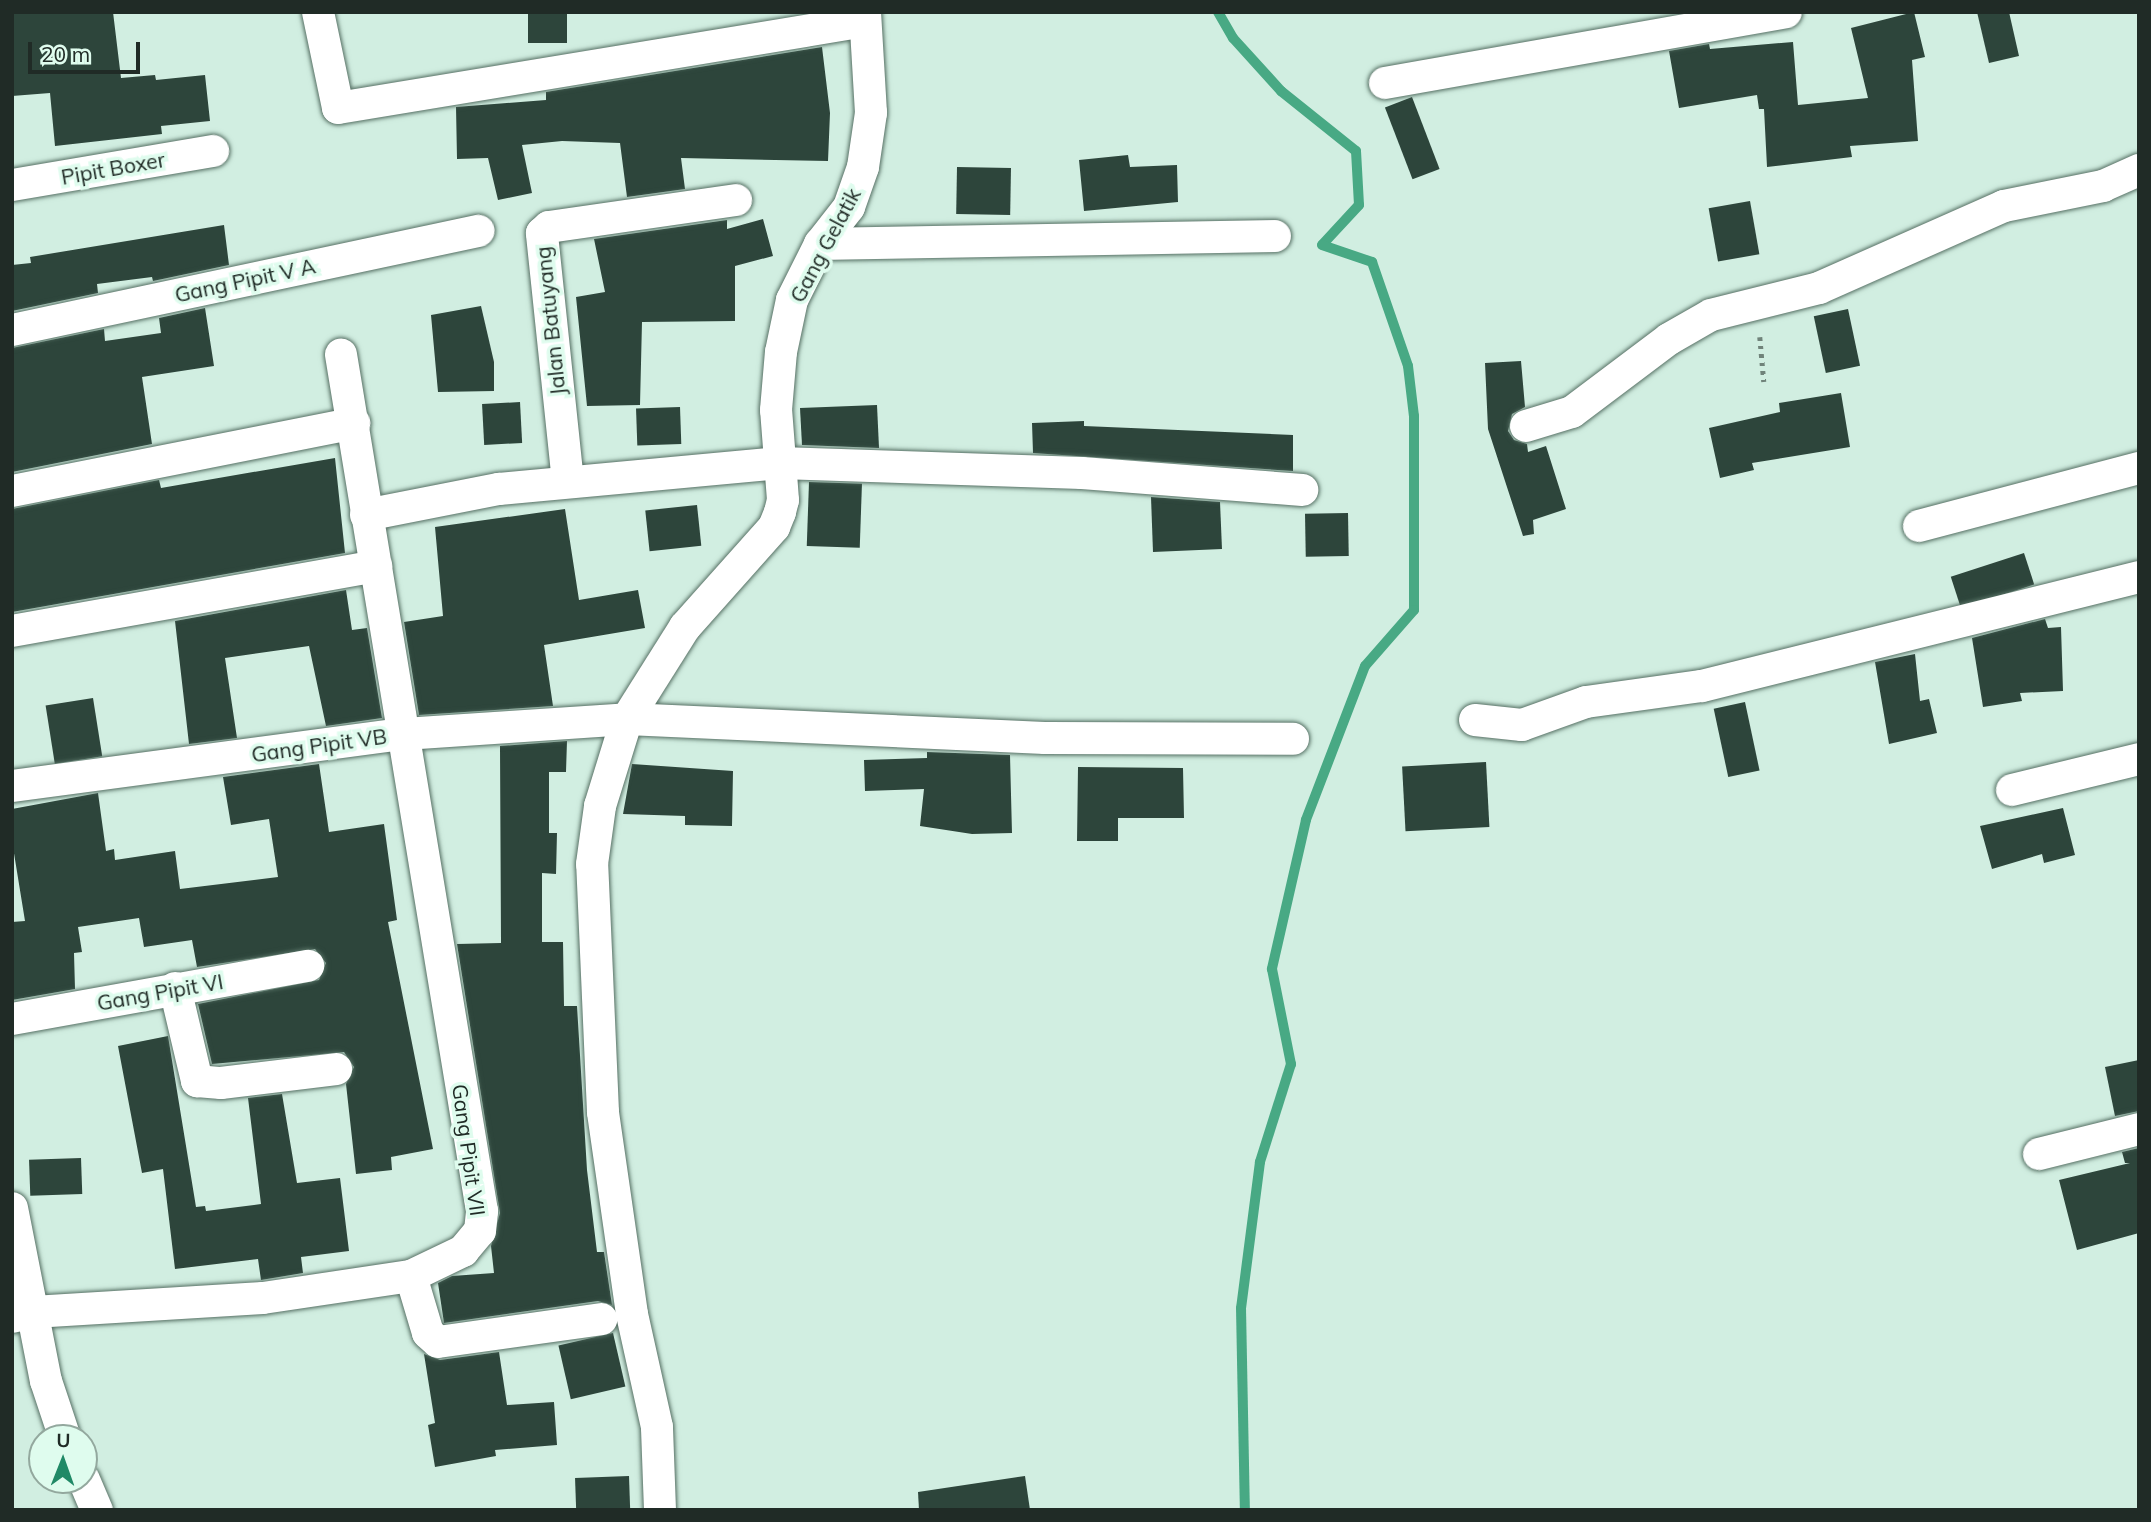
<!DOCTYPE html>
<html>
<head>
<meta charset="utf-8">
<style>
  body { margin:0 }
  #map { position:relative; width:2151px; height:1522px; overflow:hidden; background:#d1eee1; font-family:Mulish,sans-serif }
  div>[style] { position:absolute }
  [style*='--x'] { left:calc(var(--x)*1px); top:calc(var(--y)*1px); width:calc(var(--w)*1px); rotate:calc(var(--a)*1deg) }
  .stream>* { height:10px; margin:-5px; padding:0 5px; transform-origin:5px; border-radius:5px; background:#48a984 }
  .building>* { inset:0; background:#2d453b; transform-origin:0 0 }
  .path>* { height:4.5px; margin-top:-2.25px; transform-origin:0; background:repeating-linear-gradient(90deg,#70837a 0 3.5px,transparent 0 8.5px) }
  .roads { filter:drop-shadow(0 0 2px #567064) drop-shadow(0 0 2px #567064) }
  .minor>* { height:32px; margin:-16px; padding:0 16px; transform-origin:16px; border-radius:16px; background:#fff }
  span { translate:-50% -50%; white-space:nowrap; text-align:center; line-height:1.15; -webkit-text-stroke:7px #dffcee; paint-order:stroke }
  .street-label { font-size:21px; color:#202b26 }
  .frame { position:absolute; inset:0; border:14px solid #202b26; pointer-events:none }
  .north { position:absolute; left:28px; top:1424px; width:70px; height:70px; box-sizing:border-box; background:#dffcee; border:2px solid #93a89e; border-radius:50%; rotate:1deg; font-size:19px; font-weight:700; line-height:28px; text-align:center; color:#202b26 }
  .north::after { content:''; display:block; margin:auto; width:24px; height:32px; background:#208966; clip-path:polygon(50% 0,100% 100%,50% 72%,0 100%) }
  .scale { position:absolute; left:28px; top:42px; width:112px; height:32px; box-sizing:border-box; border:4px solid #202b26; border-top:0; padding-left:9px; font-size:21px; line-height:24px; white-space:nowrap; color:#202b26; -webkit-text-stroke:5px #dffcee; paint-order:stroke }
</style>
</head>
<body>
<div id="map">
  <div class="stream">
    <i style="--x:1218;--y:12;--w:30;--a:60"></i>
    <i style="--x:1233;--y:38;--w:72;--a:47.8"></i>
    <i style="--x:1281;--y:91;--w:96;--a:38.7"></i>
    <i style="--x:1356;--y:151;--w:54;--a:86.8"></i>
    <i style="--x:1359;--y:205;--w:54;--a:132.8"></i>
    <i style="--x:1322;--y:245;--w:53;--a:18.8"></i>
    <i style="--x:1372;--y:262;--w:110;--a:70.9"></i>
    <i style="--x:1408;--y:366;--w:50;--a:83.2"></i>
    <i style="--x:1414;--y:416;--w:194;--a:90"></i>
    <i style="--x:1414;--y:610;--w:74;--a:131.2"></i>
    <i style="--x:1365;--y:666;--w:165;--a:111"></i>
    <i style="--x:1306;--y:820;--w:153;--a:102.9"></i>
    <i style="--x:1272;--y:969;--w:97;--a:78.7"></i>
    <i style="--x:1291;--y:1064;--w:103;--a:107.6"></i>
    <i style="--x:1260;--y:1162;--w:147;--a:97.4"></i>
    <i style="--x:1241;--y:1308;--w:202;--a:88.9"></i>
  </div>
  <div class="building">
    <i style="clip-path:polygon(12px 12px,113px 12px,121px 78px,155px 75px,156px 80px,205px 75px,210px 121px,161px 126px,162px 134px,55px 146px,50px 93px,12px 96px)"></i>
    <i style="left:528px;top:12px;width:39px;height:31px"></i>
    <i style="clip-path:polygon(1914px 12px,1925px 57px,1912px 60px,1918px 141px,1850px 146px,1852px 157px,1767px 167px,1764px 109px,1759px 109px,1757px 95px,1679px 108px,1669px 51px,1709px 44px,1710px 49px,1793px 42px,1798px 105px,1868px 98px,1851px 28px)"></i>
    <i style="clip-path:polygon(1977px 12px,2009px 12px,2019px 56px,1989px 63px)"></i>
    <i style="clip-path:polygon(822px 47px,830px 113px,828px 161px,681px 158px,685px 189px,627px 197px,620px 143px,562px 141px,522px 145px,532px 193px,498px 200px,488px 158px,457px 159px,456px 107px,546px 100px,546px 92px)"></i>
    <i style="left:1412px;top:97px;width:77px;height:29px;rotate:69deg"></i>
    <i style="clip-path:polygon(1128px 155px,1130px 167px,1177px 165px,1178px 202px,1084px 211px,1079px 160px)"></i>
    <i style="left:957px;top:167px;width:54px;height:47px;rotate:1deg"></i>
    <i style="left:1750px;top:201px;width:54px;height:42px;rotate:80deg"></i>
    <i style="clip-path:polygon(763px 219px,773px 256px,735px 266px,735px 321px,642px 322px,640px 405px,587px 406px,576px 297px,605px 292px,594px 239px,727px 220px,727px 229px)"></i>
    <i style="clip-path:polygon(224px 225px,229px 265px,153px 281px,152px 277px,97px 284px,98px 293px,12px 311px,12px 265px,31px 263px,30px 257px)"></i>
    <i style="clip-path:polygon(481px 306px,494px 362px,494px 391px,438px 392px,431px 315px)"></i>
    <i style="clip-path:polygon(205px 308px,214px 366px,142px 377px,152px 444px,12px 472px,12px 348px,104px 329px,105px 341px,161px 333px,159px 318px)"></i>
    <i style="left:1848px;top:309px;width:58px;height:35px;rotate:78deg"></i>
    <i style="clip-path:polygon(1521px 361px,1525px 407px,1512px 414px,1508px 431px,1514px 440px,1527px 444px,1528px 452px,1546px 446px,1566px 509px,1533px 520px,1534px 534px,1523px 536px,1488px 429px,1485px 363px)"></i>
    <i style="clip-path:polygon(1841px 393px,1850px 447px,1752px 463px,1754px 470px,1720px 478px,1709px 428px,1780px 412px,1779px 403px)"></i>
    <i style="left:520px;top:402px;width:41px;height:38px;rotate:87deg"></i>
    <i style="clip-path:polygon(877px 405px,879px 448px,802px 445px,800px 408px)"></i>
    <i style="left:680px;top:407px;width:37px;height:44px;rotate:88deg"></i>
    <i style="clip-path:polygon(1084px 421px,1084px 426px,1293px 435px,1293px 471px,1033px 453px,1032px 423px)"></i>
    <i style="clip-path:polygon(335px 458px,345px 553px,12px 612px,12px 509px,159px 480px,161px 488px)"></i>
    <i style="left:809px;top:482px;width:53px;height:64px;rotate:2deg"></i>
    <i style="clip-path:polygon(1151px 497px,1220px 502px,1222px 549px,1153px 552px)"></i>
    <i style="left:697px;top:505px;width:41px;height:52px;rotate:84deg"></i>
    <i style="clip-path:polygon(565px 509px,579px 600px,638px 590px,645px 628px,544px 645px,553px 706px,419px 715px,404px 622px,443px 616px,435px 527px)"></i>
    <i style="left:1348px;top:513px;width:43px;height:43px;rotate:89deg"></i>
    <i style="left:2024px;top:553px;width:33px;height:77px;rotate:72deg"></i>
    <i style="clip-path:polygon(346px 590px,352px 630px,367px 628px,382px 718px,326px 726px,309px 646px,225px 658px,237px 738px,189px 744px,175px 621px)"></i>
    <i style="clip-path:polygon(2045px 619px,2048px 628px,2061px 627px,2063px 691px,2020px 693px,2022px 701px,1983px 707px,1972px 638px)"></i>
    <i style="clip-path:polygon(1915px 654px,1920px 701px,1929px 699px,1937px 733px,1889px 744px,1875px 662px)"></i>
    <i style="left:93px;top:698px;width:59px;height:48px;rotate:81deg"></i>
    <i style="left:1745px;top:702px;width:70px;height:32px;rotate:78deg"></i>
    <i style="clip-path:polygon(567px 741px,566px 772px,549px 772px,549px 833px,557px 833px,556px 874px,542px 873px,542px 942px,563px 942px,564px 1006px,577px 1006px,587px 1170px,597px 1252px,604px 1252px,612px 1305px,598px 1301px,444px 1323px,438px 1283px,452px 1276px,494px 1273px,491px 1246px,500px 1213px,457px 944px,501px 943px,500px 746px)"></i>
    <i style="clip-path:polygon(927px 752px,1010px 755px,1012px 833px,972px 834px,920px 826px,924px 789px,865px 791px,864px 760px,927px 758px)"></i>
    <i style="left:1486px;top:762px;width:65px;height:84px;rotate:87deg"></i>
    <i style="clip-path:polygon(319px 764px,329px 832px,384px 824px,397px 920px,388px 922px,433px 1149px,391px 1157px,392px 1170px,356px 1174px,346px 1084px,354px 1067px,344px 1052px,212px 1064px,198px 1004px,319px 980px,326px 963px,315px 949px,197px 967px,192px 940px,144px 947px,139px 918px,78px 927px,82px 952px,74px 953px,75px 989px,12px 1000px,12px 922px,25px 921px,12px 841px,12px 809px,98px 793px,106px 851px,114px 849px,115px 860px,175px 851px,180px 889px,278px 877px,269px 819px,231px 825px,223px 777px)"></i>
    <i style="clip-path:polygon(632px 764px,733px 771px,732px 826px,685px 825px,685px 816px,623px 814px)"></i>
    <i style="clip-path:polygon(1078px 767px,1183px 768px,1184px 818px,1118px 818px,1118px 841px,1077px 841px)"></i>
    <i style="clip-path:polygon(2063px 808px,2075px 855px,2044px 863px,2042px 854px,1992px 869px,1980px 826px)"></i>
    <i style="clip-path:polygon(168px 1036px,196px 1207px,205px 1206px,206px 1211px,261px 1204px,248px 1098px,282px 1094px,297px 1183px,340px 1178px,349px 1251px,301px 1257px,303px 1273px,261px 1280px,258px 1259px,175px 1269px,163px 1169px,142px 1173px,118px 1046px)"></i>
    <i style="clip-path:polygon(2139px 1060px,2139px 1111px,2115px 1116px,2105px 1067px)"></i>
    <i style="clip-path:polygon(2139px 1148px,2139px 1233px,2077px 1250px,2059px 1180px,2130px 1163px,2125px 1163px,2122px 1152px)"></i>
    <i style="left:81px;top:1158px;width:36px;height:52px;rotate:88deg"></i>
    <i style="left:613px;top:1333px;width:55px;height:56px;rotate:77deg"></i>
    <i style="clip-path:polygon(499px 1352px,507px 1405px,554px 1402px,557px 1445px,495px 1450px,496px 1456px,435px 1467px,428px 1425px,435px 1423px,424px 1354px,440px 1360px)"></i>
    <i style="left:629px;top:1476px;width:34px;height:54px;rotate:88deg"></i>
    <i style="clip-path:polygon(1025px 1476px,1030px 1510px,919px 1510px,918px 1492px)"></i>
  </div>
  <div class="path">
    <i style="--x:1760;--y:337;--w:45;--a:84.9"></i>
  </div>
  <div class="roads">
    <div class="minor">
      <i style="--x:318;--y:12;--w:98;--a:78.2"></i>
      <i style="--x:338;--y:108;--w:534;--a:-9.37"></i>
      <i style="--x:1385;--y:83;--w:407;--a:-10"></i>
      <i style="--x:12;--y:185;--w:204;--a:-9.6"></i>
      <i style="--x:820;--y:244;--w:455;--a:-1"></i>
      <i style="--x:12;--y:330;--w:477;--a:-12"></i>
      <i style="--x:1526;--y:426;--w:48;--a:-16.9"></i>
      <i style="--x:1572;--y:412;--w:121;--a:-37"></i>
      <i style="--x:1669;--y:339;--w:48;--a:-29.7"></i>
      <i style="--x:1711;--y:315;--w:111;--a:-14"></i>
      <i style="--x:1819;--y:288;--w:202;--a:-23.9"></i>
      <i style="--x:2004;--y:206;--w:101;--a:-11.4"></i>
      <i style="--x:2103;--y:186;--w:39;--a:-24"></i>
      <i style="--x:568;--y:482;--w:250;--a:-96"></i>
      <i style="--x:542;--y:233;--w:9;--a:-41"></i>
      <i style="--x:549;--y:227;--w:189;--a:-8.2"></i>
      <i style="--x:12;--y:491;--w:349;--a:-11.2"></i>
      <i style="--x:366;--y:515;--w:136;--a:-11.1"></i>
      <i style="--x:499;--y:489;--w:282;--a:-5.3"></i>
      <i style="--x:780;--y:463;--w:302;--a:1.9"></i>
      <i style="--x:1082;--y:473;--w:221;--a:4.4"></i>
      <i style="--x:1919;--y:526;--w:228;--a:-14.8"></i>
      <i style="--x:12;--y:631;--w:370;--a:-10.1"></i>
      <i style="--x:1475;--y:720;--w:47;--a:6.1"></i>
      <i style="--x:1522;--y:725;--w:68;--a:-19.8"></i>
      <i style="--x:1586;--y:702;--w:117;--a:-7.9"></i>
      <i style="--x:1702;--y:686;--w:450;--a:-14"></i>
      <i style="--x:12;--y:786;--w:395;--a:-7.6"></i>
      <i style="--x:404;--y:734;--w:224;--a:-3.8"></i>
      <i style="--x:627;--y:719;--w:418;--a:2.6"></i>
      <i style="--x:1045;--y:738;--w:248;--a:0.2"></i>
      <i style="--x:2012;--y:790;--w:131;--a:-13.7"></i>
      <i style="--x:175;--y:988;--w:96;--a:76.7"></i>
      <i style="--x:197;--y:1081;--w:24;--a:5"></i>
      <i style="--x:221;--y:1083;--w:116;--a:-6.9"></i>
      <i style="--x:12;--y:1019;--w:301;--a:-10.2"></i>
      <i style="--x:2039;--y:1154;--w:103;--a:-14"></i>
      <i style="--x:12;--y:1208;--w:176;--a:78.9"></i>
      <i style="--x:46;--y:1381;--w:60;--a:71.6"></i>
      <i style="--x:411;--y:1276;--w:59;--a:73.4"></i>
      <i style="--x:428;--y:1333;--w:13;--a:42"></i>
      <i style="--x:438;--y:1342;--w:165;--a:-8"></i>
      <i style="--x:12;--y:1317;--w:22;--a:-13"></i>
      <i style="--x:33;--y:1312;--w:230;--a:-3.5"></i>
      <i style="--x:263;--y:1298;--w:150;--a:-8.5"></i>
      <i style="--x:411;--y:1276;--w:58;--a:-25.7"></i>
      <i style="--x:463;--y:1251;--w:26;--a:-50"></i>
      <i style="--x:480;--y:1231;--w:20;--a:-84"></i>
      <i style="--x:482;--y:1211;--w:868;--a:-99.35"></i>
      <i style="--x:84;--y:1480;--w:33;--a:67"></i>
      <i style="--x:660;--y:1510;--w:83;--a:-92.1"></i>
      <i style="--x:657;--y:1427;--w:116;--a:-102.5"></i>
      <i style="--x:632;--y:1314;--w:204;--a:-98.2"></i>
      <i style="--x:603;--y:1112;--w:248;--a:-92.5"></i>
      <i style="--x:592;--y:864;--w:59;--a:-82.1"></i>
      <i style="--x:600;--y:806;--w:91;--a:-72.8"></i>
      <i style="--x:627;--y:719;--w:109;--a:-57.8"></i>
      <i style="--x:685;--y:627;--w:134;--a:-48.3"></i>
      <i style="--x:774;--y:527;--w:16;--a:-68"></i>
      <i style="--x:780;--y:512;--w:12;--a:-76"></i>
      <i style="--x:783;--y:500;--w:90;--a:-94.4"></i>
      <i style="--x:776;--y:410;--w:58;--a:-85.1"></i>
      <i style="--x:781;--y:352;--w:53;--a:-78.1"></i>
      <i style="--x:792;--y:300;--w:63;--a:-63.4"></i>
      <i style="--x:820;--y:244;--w:47;--a:-51.9"></i>
      <i style="--x:849;--y:207;--w:42;--a:-70.7"></i>
      <i style="--x:863;--y:167;--w:55;--a:-81.6"></i>
      <i style="--x:871;--y:113;--w:101;--a:-93.4"></i>
    </div>
  </div>
  <div class="street-label">
    <span style="left:113px;top:168px;rotate:-10deg">Pipit Boxer</span>
    <span style="left:825px;top:245px;rotate:-62deg">Gang Gelatik</span>
    <span style="left:245px;top:280px;rotate:-12deg">Gang Pipit V A</span>
    <span style="left:550px;top:321px;rotate:-96deg">Jalan Batuyang</span>
    <span style="left:319px;top:745px;rotate:-8deg">Gang Pipit VB</span>
    <span style="left:160px;top:992px;rotate:-10deg">Gang Pipit VI</span>
    <span style="left:469px;top:1150px;rotate:82deg">Gang Pipit VII</span>
  </div>
  <div class="frame"></div>
  <div class="north">U</div>
  <div class="scale">20 m</div>
</div>
</body>
</html>
